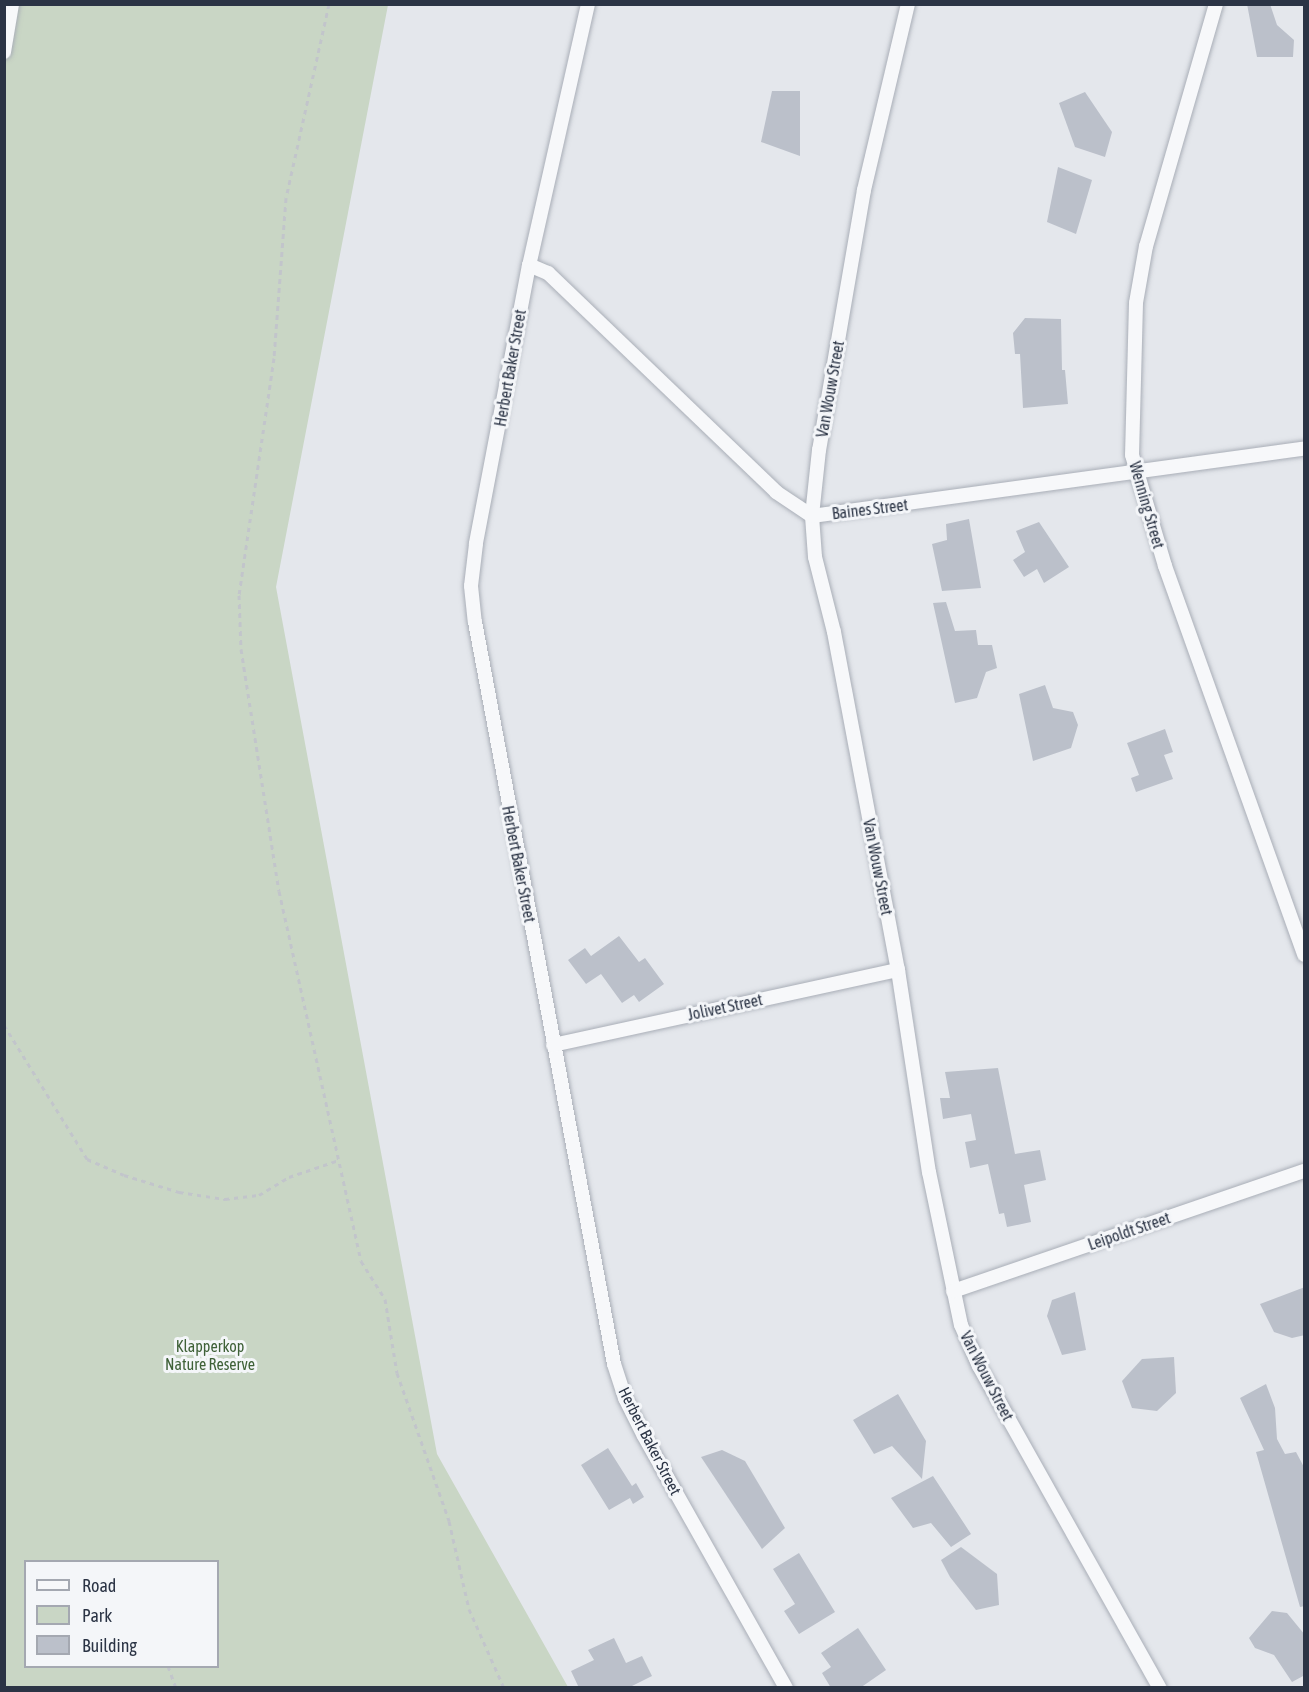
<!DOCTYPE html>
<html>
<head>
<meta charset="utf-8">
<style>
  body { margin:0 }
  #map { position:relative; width:1309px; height:1692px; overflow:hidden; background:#e4e7ec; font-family:"Asap Condensed",sans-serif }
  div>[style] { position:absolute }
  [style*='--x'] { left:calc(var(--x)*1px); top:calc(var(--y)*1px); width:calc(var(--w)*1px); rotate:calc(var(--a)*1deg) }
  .green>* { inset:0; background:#c9d6c5 }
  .building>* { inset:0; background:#bbc0ca }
  .path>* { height:3px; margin-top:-1.5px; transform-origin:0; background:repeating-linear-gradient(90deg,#c2c5cb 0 4.5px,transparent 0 9px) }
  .roads { filter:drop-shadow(0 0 2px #a9aeb7) drop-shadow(0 0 2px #a9aeb7) }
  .street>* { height:14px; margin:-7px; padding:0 7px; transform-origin:7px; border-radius:7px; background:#f7f8fa }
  span { translate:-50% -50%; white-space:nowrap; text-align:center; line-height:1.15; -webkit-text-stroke:6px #f4f6f9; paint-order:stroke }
  .street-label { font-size:16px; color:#2b3445 }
  .park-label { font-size:16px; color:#3f6138 }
  .frame { position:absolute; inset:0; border:6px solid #2b3445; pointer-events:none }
  .legend { position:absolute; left:24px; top:1560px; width:195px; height:108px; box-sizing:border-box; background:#f4f6f9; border:2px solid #a4a8b1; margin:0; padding:8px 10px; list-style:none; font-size:18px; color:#2b3445 }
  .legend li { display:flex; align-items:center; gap:12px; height:30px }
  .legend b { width:30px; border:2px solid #a4a8b1 }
</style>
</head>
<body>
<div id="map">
  <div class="green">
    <i style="clip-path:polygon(evenodd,5px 5px,388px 5px,276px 587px,437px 1454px,568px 1687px,5px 1688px,5px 5px,26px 1562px,218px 1562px,218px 1666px,26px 1666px,26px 1562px)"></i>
  </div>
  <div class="building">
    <i style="clip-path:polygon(1247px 4px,1270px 4px,1277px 25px,1294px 40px,1293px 57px,1257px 57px)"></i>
    <i style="clip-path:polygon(772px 91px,800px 91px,800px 156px,761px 142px)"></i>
    <i style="clip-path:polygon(1085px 92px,1112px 132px,1105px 157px,1075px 147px,1059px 103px)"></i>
    <i style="clip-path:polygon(1058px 167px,1092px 180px,1076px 234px,1047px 222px)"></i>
    <i style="clip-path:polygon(1025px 318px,1061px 319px,1062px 370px,1065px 370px,1068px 404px,1023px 408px,1020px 354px,1015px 354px,1013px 333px)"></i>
    <i style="clip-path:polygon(969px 519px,981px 588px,942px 591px,932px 544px,947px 540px,946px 524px)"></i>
    <i style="clip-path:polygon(1039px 522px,1069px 567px,1044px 583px,1037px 569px,1024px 577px,1013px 560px,1025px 552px,1016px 531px)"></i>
    <i style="clip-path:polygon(946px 602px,955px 631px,976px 630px,978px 645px,992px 645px,997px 668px,986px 672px,977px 698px,955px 703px,933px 603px)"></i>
    <i style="clip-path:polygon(1045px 685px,1053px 708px,1073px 712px,1078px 725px,1071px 748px,1033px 761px,1019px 694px)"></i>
    <i style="clip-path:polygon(1165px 729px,1173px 752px,1164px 755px,1173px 779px,1136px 792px,1131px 778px,1139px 775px,1127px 743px)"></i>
    <i style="clip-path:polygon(619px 936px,639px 962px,645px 958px,664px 984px,639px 1002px,634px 995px,622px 1003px,601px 974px,586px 984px,568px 960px,585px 948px,591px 956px)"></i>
    <i style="clip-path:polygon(998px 1068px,1015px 1154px,1040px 1150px,1046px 1180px,1024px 1185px,1031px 1222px,1007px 1227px,1004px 1213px,999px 1214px,988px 1164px,970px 1168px,965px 1142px,976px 1140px,971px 1114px,943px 1119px,940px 1098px,950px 1098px,945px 1072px)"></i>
    <i style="clip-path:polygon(1305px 1287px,1305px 1335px,1292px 1338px,1274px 1332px,1260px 1304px)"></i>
    <i style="clip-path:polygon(1075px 1292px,1086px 1350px,1062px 1355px,1047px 1316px,1052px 1300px)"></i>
    <i style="clip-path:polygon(1174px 1357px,1176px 1393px,1157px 1411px,1132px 1408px,1122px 1381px,1142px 1359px)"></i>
    <i style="clip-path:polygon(1266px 1384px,1275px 1408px,1277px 1439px,1285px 1454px,1296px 1452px,1305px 1469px,1305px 1606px,1300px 1607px,1256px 1452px,1264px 1450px,1240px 1398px)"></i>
    <i style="clip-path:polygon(898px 1394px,926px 1441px,922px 1479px,892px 1446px,874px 1454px,853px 1420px)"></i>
    <i style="clip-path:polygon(608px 1448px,632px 1486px,636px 1483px,644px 1497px,633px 1504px,630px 1498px,609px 1510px,581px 1465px)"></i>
    <i style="clip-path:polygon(722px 1450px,745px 1461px,785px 1528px,762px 1549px,701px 1457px)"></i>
    <i style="clip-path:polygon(933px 1476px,971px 1534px,951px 1547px,931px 1523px,913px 1528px,891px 1498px)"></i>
    <i style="clip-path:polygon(961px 1547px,997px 1574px,999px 1605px,976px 1610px,950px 1577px,941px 1560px)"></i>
    <i style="clip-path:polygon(799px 1553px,835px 1612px,799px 1634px,784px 1611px,795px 1604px,773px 1569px)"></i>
    <i style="clip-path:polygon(1272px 1611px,1287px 1613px,1305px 1635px,1305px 1675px,1292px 1682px,1274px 1655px,1255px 1648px,1249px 1638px)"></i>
    <i style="clip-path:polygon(858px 1628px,886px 1670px,860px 1688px,831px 1688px,822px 1673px,831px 1667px,821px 1653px)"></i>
    <i style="clip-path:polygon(614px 1638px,626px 1663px,642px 1656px,652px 1676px,628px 1688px,579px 1688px,571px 1671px,594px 1660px,588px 1650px)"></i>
  </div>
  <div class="path">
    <i style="--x:329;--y:4;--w:199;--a:102.5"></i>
    <i style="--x:286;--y:198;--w:160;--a:94.3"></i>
    <i style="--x:274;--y:358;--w:240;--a:98.4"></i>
    <i style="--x:239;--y:595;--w:54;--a:87.9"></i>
    <i style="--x:241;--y:649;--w:245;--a:81.1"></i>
    <i style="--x:279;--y:891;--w:379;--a:77.5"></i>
    <i style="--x:361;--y:1261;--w:45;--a:57.7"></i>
    <i style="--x:385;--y:1299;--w:75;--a:80.8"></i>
    <i style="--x:397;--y:1373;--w:157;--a:70.6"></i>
    <i style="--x:449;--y:1521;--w:90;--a:77.2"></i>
    <i style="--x:469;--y:1609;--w:86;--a:66.1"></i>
    <i style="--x:4;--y:1025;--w:158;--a:58.2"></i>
    <i style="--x:87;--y:1159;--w:40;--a:23.4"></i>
    <i style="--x:124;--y:1175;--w:58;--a:17.2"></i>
    <i style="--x:179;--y:1192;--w:47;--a:8.7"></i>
    <i style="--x:225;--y:1199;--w:34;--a:-7"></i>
    <i style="--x:259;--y:1195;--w:35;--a:-31"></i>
    <i style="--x:289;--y:1177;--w:50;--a:-18.8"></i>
    <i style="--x:168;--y:1666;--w:23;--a:70"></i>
  </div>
  <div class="roads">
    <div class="street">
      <i style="--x:588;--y:4;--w:268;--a:102.7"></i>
      <i style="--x:529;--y:265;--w:284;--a:100.8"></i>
      <i style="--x:476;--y:544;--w:42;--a:96.8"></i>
      <i style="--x:471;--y:586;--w:36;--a:84"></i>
      <i style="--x:475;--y:622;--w:755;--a:79.39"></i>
      <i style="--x:614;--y:1364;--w:36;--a:72"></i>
      <i style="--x:625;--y:1398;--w:42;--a:63.4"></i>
      <i style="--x:644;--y:1436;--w:289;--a:60.6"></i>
      <i style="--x:908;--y:4;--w:191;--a:103.3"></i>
      <i style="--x:864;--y:190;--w:264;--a:99.8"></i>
      <i style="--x:819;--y:450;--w:66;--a:96.1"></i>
      <i style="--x:812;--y:516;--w:41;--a:85.8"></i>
      <i style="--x:815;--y:557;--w:77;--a:75.8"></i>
      <i style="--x:834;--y:632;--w:344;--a:79.3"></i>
      <i style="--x:898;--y:970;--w:204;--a:81.3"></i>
      <i style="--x:929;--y:1172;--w:156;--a:78.2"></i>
      <i style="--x:961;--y:1325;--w:45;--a:66.3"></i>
      <i style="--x:979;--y:1366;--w:369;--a:60.7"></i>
      <i style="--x:1216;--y:4;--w:252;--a:106.1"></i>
      <i style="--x:1146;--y:246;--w:58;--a:100"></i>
      <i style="--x:1136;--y:303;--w:152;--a:91.5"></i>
      <i style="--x:1132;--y:455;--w:116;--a:73.4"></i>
      <i style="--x:1165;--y:566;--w:413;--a:70.3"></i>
      <i style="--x:4;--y:52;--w:49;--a:-80.5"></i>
      <i style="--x:529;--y:265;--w:21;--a:23"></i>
      <i style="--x:548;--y:273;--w:316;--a:43.8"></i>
      <i style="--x:776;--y:492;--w:43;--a:33.7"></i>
      <i style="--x:812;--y:516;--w:497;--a:-7.8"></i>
      <i style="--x:553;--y:1045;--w:353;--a:-12.3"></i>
      <i style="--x:953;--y:1291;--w:371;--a:-18.9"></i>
    </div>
  </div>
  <div class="street-label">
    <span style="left:510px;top:368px;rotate:-80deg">Herbert Baker Street</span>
    <span style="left:830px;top:389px;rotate:-80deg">Van Wouw Street</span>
    <span style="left:1147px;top:505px;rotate:74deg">Wenning Street</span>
    <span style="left:870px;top:509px;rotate:-7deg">Baines Street</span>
    <span style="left:519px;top:864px;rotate:79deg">Herbert Baker Street</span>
    <span style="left:878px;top:867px;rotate:79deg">Van Wouw Street</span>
    <span style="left:725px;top:1007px;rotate:-12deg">Jolivet Street</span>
    <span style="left:1129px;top:1231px;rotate:-19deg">Leipoldt Street</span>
    <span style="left:987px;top:1376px;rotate:63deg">Van Wouw Street</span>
    <span style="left:650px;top:1441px;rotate:63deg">Herbert Baker Street</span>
  </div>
  <div class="park-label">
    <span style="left:210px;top:1355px">Klapperkop<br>Nature Reserve</span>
  </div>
  <div class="frame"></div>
  <ul class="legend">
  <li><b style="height:8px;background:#f7f8fa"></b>Road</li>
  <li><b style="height:16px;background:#c9d6c5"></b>Park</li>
  <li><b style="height:16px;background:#bbc0ca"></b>Building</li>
  </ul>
</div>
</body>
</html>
